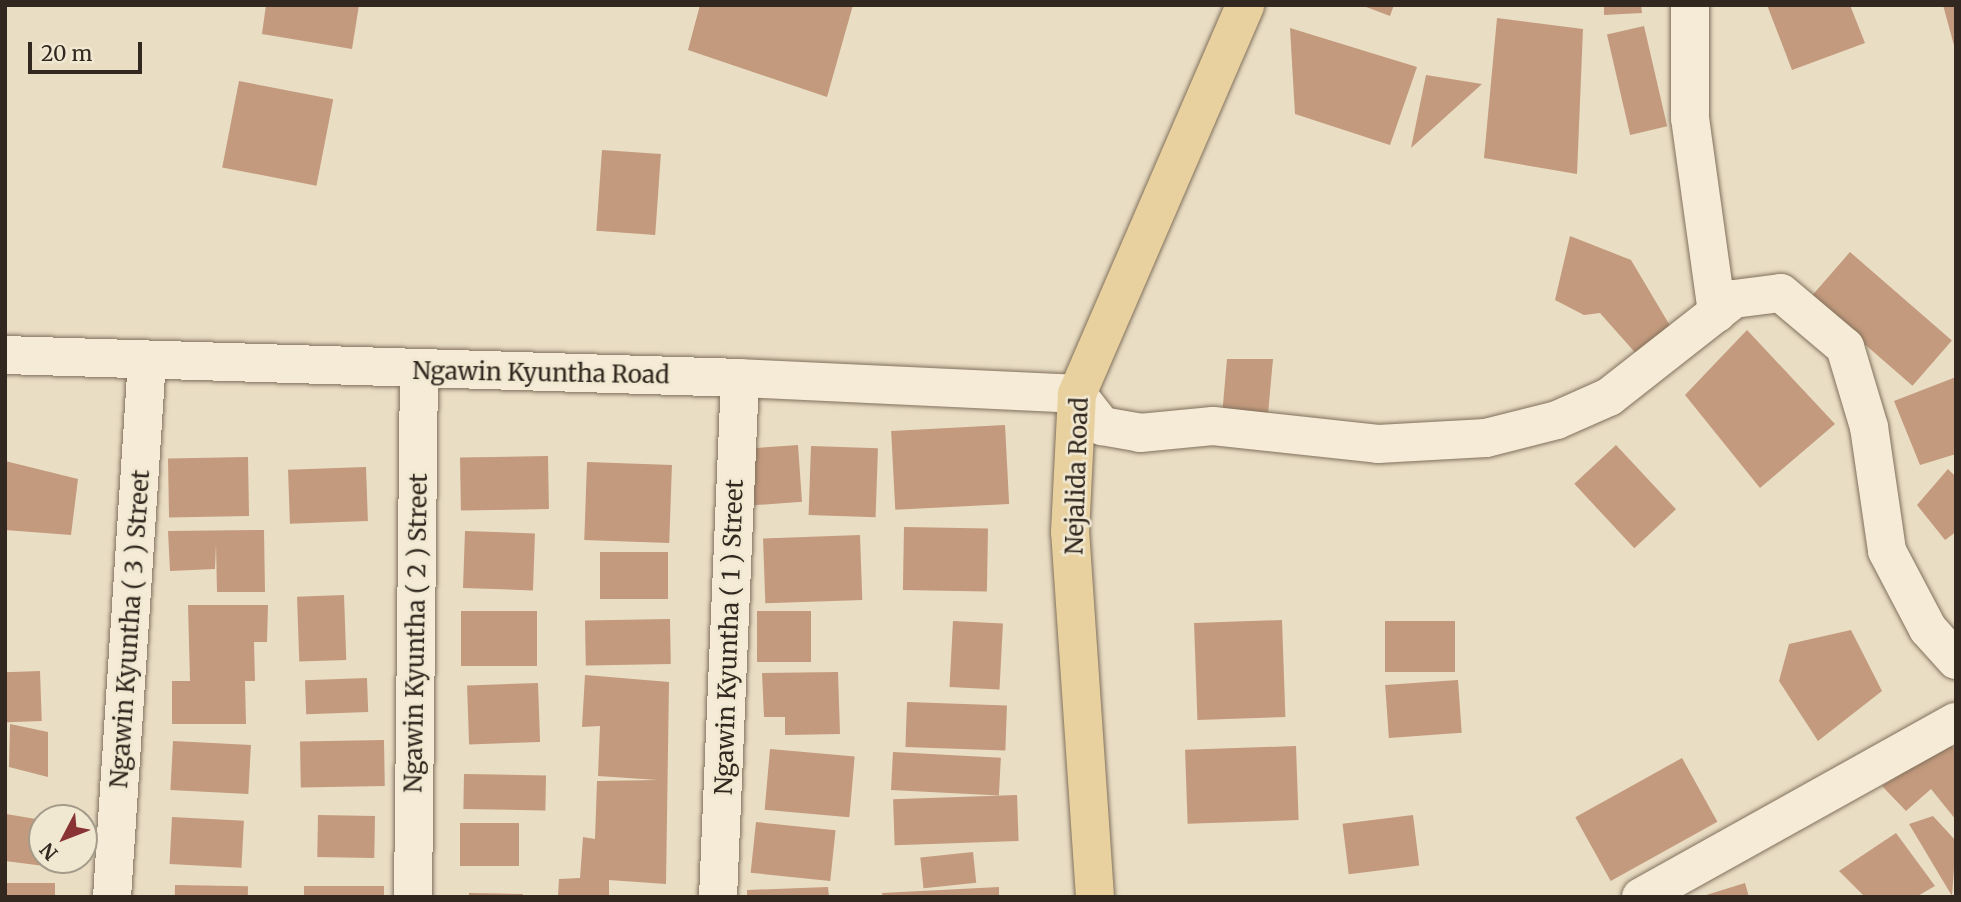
<!DOCTYPE html>
<html>
<head>
<meta charset="utf-8">
<style>
  body { margin:0 }
  #map { position:relative; width:1961px; height:902px; overflow:hidden; background:#e9ddc4; font-family:Merriweather,serif }
  div>[style] { position:absolute }
  [style*='--x'] { left:calc(var(--x)*1px); top:calc(var(--y)*1px); width:calc(var(--w)*1px); rotate:calc(var(--a)*1deg) }
  .building>* { inset:0; background:#c39a7d; transform-origin:0 0 }
  .roads { filter:drop-shadow(0 0 2px #81705c) drop-shadow(0 0 2px #81705c) }
  .minor>* { height:38px; margin:-19px; padding:0 19px; transform-origin:19px; border-radius:19px; background:#f5ebd6 }
  .major>* { height:38px; margin:-19px; padding:0 19px; transform-origin:19px; border-radius:19px; background:#e8d19f }
  span { translate:-50% -50%; white-space:nowrap; text-align:center; line-height:1.15; -webkit-text-stroke:5px #f1e8d2; paint-order:stroke }
  .street-label { font-size:24px; color:#33281f }
  .frame { position:absolute; inset:0; border:7px solid #33281f; pointer-events:none }
  .north { position:absolute; left:28px; top:804px; width:70px; height:70px; box-sizing:border-box; background:#f1e8d2; border:2px solid #a59b8a; border-radius:50%; rotate:228deg; font-size:19px; font-weight:700; line-height:28px; text-align:center; color:#33281f }
  .north::after { content:''; display:block; margin:auto; width:24px; height:32px; background:#893334; clip-path:polygon(50% 0,100% 100%,50% 72%,0 100%) }
  .scale { position:absolute; left:28px; top:42px; width:114px; height:32px; box-sizing:border-box; border:4px solid #33281f; border-top:0; padding-left:9px; font-size:21px; line-height:24px; white-space:nowrap; color:#33281f; -webkit-text-stroke:5px #f1e8d2; paint-order:stroke }
</style>
</head>
<body>
<div id="map">
  <div class="building">
    <i style="clip-path:polygon(266px 5px,359px 5px,352px 49px,262px 34px)"></i>
    <i style="clip-path:polygon(700px 5px,853px 5px,827px 97px,688px 50px)"></i>
    <i style="clip-path:polygon(1361px 5px,1394px 5px,1390px 16px)"></i>
    <i style="clip-path:polygon(1604px 5px,1641px 5px,1642px 13px,1604px 15px)"></i>
    <i style="clip-path:polygon(1767px 5px,1850px 5px,1865px 43px,1792px 70px)"></i>
    <i style="clip-path:polygon(1943px 5px,1956px 5px,1956px 49px,1955px 49px)"></i>
    <i style="clip-path:polygon(1497px 18px,1583px 29px,1577px 174px,1484px 158px)"></i>
    <i style="left:1644px;top:26px;width:103px;height:38px;rotate:77deg"></i>
    <i style="clip-path:polygon(1290px 28px,1417px 67px,1390px 145px,1295px 114px)"></i>
    <i style="clip-path:polygon(1426px 75px,1482px 84px,1411px 148px)"></i>
    <i style="left:239px;top:81px;width:96px;height:88px;rotate:11deg"></i>
    <i style="left:602px;top:150px;width:59px;height:81px;rotate:4deg"></i>
    <i style="clip-path:polygon(1570px 236px,1631px 260px,1672px 329px,1639px 357px,1600px 313px,1584px 315px,1555px 300px)"></i>
    <i style="left:1850px;top:252px;width:135px;height:60px;rotate:41deg"></i>
    <i style="clip-path:polygon(1747px 330px,1835px 424px,1760px 488px,1685px 395px)"></i>
    <i style="clip-path:polygon(1227px 359px,1273px 359px,1267px 425px,1222px 416px)"></i>
    <i style="clip-path:polygon(1956px 377px,1956px 454px,1920px 465px,1894px 401px)"></i>
    <i style="left:1005px;top:425px;width:79px;height:114px;rotate:87deg"></i>
    <i style="left:798px;top:445px;width:57px;height:50px;rotate:86deg"></i>
    <i style="left:1616px;top:445px;width:88px;height:57px;rotate:47deg"></i>
    <i style="left:811px;top:446px;width:67px;height:69px;rotate:2deg"></i>
    <i style="left:548px;top:456px;width:53px;height:88px;rotate:89deg"></i>
    <i style="left:248px;top:457px;width:59px;height:80px;rotate:89deg"></i>
    <i style="clip-path:polygon(5px 461px,78px 479px,71px 535px,5px 530px)"></i>
    <i style="left:587px;top:462px;width:85px;height:78px;rotate:2deg"></i>
    <i style="left:366px;top:467px;width:54px;height:78px;rotate:88deg"></i>
    <i style="clip-path:polygon(1948px 469px,1956px 477px,1956px 532px,1945px 540px,1917px 505px)"></i>
    <i style="left:904px;top:527px;width:84px;height:63px;rotate:1deg"></i>
    <i style="clip-path:polygon(264px 530px,265px 592px,217px 592px,216px 544px,215px 569px,170px 571px,168px 531px)"></i>
    <i style="left:465px;top:531px;width:70px;height:57px;rotate:2deg"></i>
    <i style="left:860px;top:535px;width:65px;height:97px;rotate:88deg"></i>
    <i style="left:600px;top:552px;width:68px;height:47px"></i>
    <i style="left:344px;top:595px;width:65px;height:47px;rotate:88deg"></i>
    <i style="clip-path:polygon(188px 605px,268px 605px,267px 642px,254px 642px,255px 681px,245px 681px,246px 724px,172px 724px,172px 681px,190px 681px)"></i>
    <i style="left:461px;top:611px;width:76px;height:55px"></i>
    <i style="left:811px;top:611px;width:51px;height:54px;rotate:90deg"></i>
    <i style="left:670px;top:619px;width:45px;height:85px;rotate:89deg"></i>
    <i style="left:1282px;top:620px;width:97px;height:88px;rotate:88deg"></i>
    <i style="left:953px;top:621px;width:50px;height:66px;rotate:3deg"></i>
    <i style="left:1385px;top:621px;width:70px;height:51px"></i>
    <i style="clip-path:polygon(1851px 630px,1882px 691px,1818px 741px,1779px 681px,1789px 644px)"></i>
    <i style="left:40px;top:671px;width:50px;height:35px;rotate:88deg"></i>
    <i style="clip-path:polygon(838px 672px,840px 734px,785px 735px,785px 717px,764px 717px,762px 673px)"></i>
    <i style="clip-path:polygon(585px 675px,669px 682px,666px 884px,609px 880px,609px 897px,558px 897px,559px 879px,580px 878px,583px 837px,595px 839px,597px 781px,658px 780px,598px 776px,600px 726px,582px 727px)"></i>
    <i style="left:367px;top:678px;width:34px;height:62px;rotate:88deg"></i>
    <i style="left:1458px;top:680px;width:53px;height:73px;rotate:86deg"></i>
    <i style="left:538px;top:683px;width:59px;height:71px;rotate:88deg"></i>
    <i style="left:907px;top:702px;width:100px;height:45px;rotate:2deg"></i>
    <i style="clip-path:polygon(10px 724px,48px 732px,48px 777px,9px 767px)"></i>
    <i style="left:384px;top:740px;width:46px;height:84px;rotate:89deg"></i>
    <i style="left:173px;top:741px;width:78px;height:49px;rotate:3deg"></i>
    <i style="clip-path:polygon(1949px 743px,1956px 750px,1956px 820px,1931px 789px,1906px 811px,1882px 786px)"></i>
    <i style="left:1296px;top:746px;width:74px;height:111px;rotate:88deg"></i>
    <i style="left:770px;top:749px;width:85px;height:61px;rotate:5deg"></i>
    <i style="left:893px;top:752px;width:108px;height:38px;rotate:3deg"></i>
    <i style="left:1682px;top:758px;width:73px;height:122px;rotate:61deg"></i>
    <i style="left:464px;top:774px;width:82px;height:35px;rotate:1deg"></i>
    <i style="left:1017px;top:795px;width:46px;height:124px;rotate:88deg"></i>
    <i style="clip-path:polygon(6px 814px,42px 820px,42px 860px,78px 860px,76px 870px,5px 861px)"></i>
    <i style="left:318px;top:815px;width:57px;height:42px;rotate:1deg"></i>
    <i style="left:1413px;top:815px;width:51px;height:71px;rotate:83deg"></i>
    <i style="clip-path:polygon(1933px 816px,1956px 841px,1952px 896px,1909px 824px)"></i>
    <i style="left:172px;top:817px;width:72px;height:47px;rotate:3deg"></i>
    <i style="left:756px;top:822px;width:80px;height:51px;rotate:6deg"></i>
    <i style="left:460px;top:823px;width:59px;height:43px"></i>
    <i style="clip-path:polygon(1896px 833px,1935px 886px,1916px 897px,1865px 897px,1839px 871px)"></i>
    <i style="left:973px;top:852px;width:31px;height:53px;rotate:84deg"></i>
    <i style="left:55px;top:883px;width:14px;height:50px;rotate:90deg"></i>
    <i style="clip-path:polygon(1745px 883px,1749px 897px,1703px 897px,1703px 896px)"></i>
    <i style="left:175px;top:885px;width:73px;height:12px;rotate:1deg"></i>
    <i style="left:304px;top:886px;width:80px;height:11px"></i>
    <i style="clip-path:polygon(828px 887px,829px 897px,747px 897px,747px 890px)"></i>
    <i style="clip-path:polygon(999px 887px,999px 897px,883px 897px,882px 893px)"></i>
    <i style="clip-path:polygon(469px 893px,523px 894px,523px 897px,469px 897px)"></i>
  </div>
  <div class="roads">
    <div class="minor">
      <i style="--x:1690;--y:5;--w:113;--a:90"></i>
      <i style="--x:1690;--y:118;--w:197;--a:82.1"></i>
      <i style="--x:5;--y:355;--w:735;--a:1.79"></i>
      <i style="--x:740;--y:378;--w:337;--a:2.7"></i>
      <i style="--x:1077;--y:394;--w:41;--a:52"></i>
      <i style="--x:1102;--y:426;--w:39;--a:10"></i>
      <i style="--x:1140;--y:433;--w:73;--a:-5.5"></i>
      <i style="--x:1213;--y:426;--w:166;--a:6.2"></i>
      <i style="--x:1378;--y:444;--w:108;--a:-3.2"></i>
      <i style="--x:1486;--y:438;--w:73;--a:-14.2"></i>
      <i style="--x:1557;--y:420;--w:57;--a:-23.9"></i>
      <i style="--x:1609;--y:397;--w:159;--a:-38.1"></i>
      <i style="--x:1734;--y:299;--w:47;--a:-7.3"></i>
      <i style="--x:1781;--y:293;--w:84;--a:40.2"></i>
      <i style="--x:1845;--y:347;--w:84;--a:73.3"></i>
      <i style="--x:1869;--y:427;--w:125;--a:81.7"></i>
      <i style="--x:1887;--y:551;--w:88;--a:62.3"></i>
      <i style="--x:1928;--y:629;--w:42;--a:47.9"></i>
      <i style="--x:112;--y:897;--w:538;--a:-86.27"></i>
      <i style="--x:413;--y:897;--w:527;--a:-89.35"></i>
      <i style="--x:718;--y:897;--w:519;--a:-87.57"></i>
      <i style="--x:1641;--y:897;--w:360;--a:-29.1"></i>
    </div>
    <div class="major">
      <i style="--x:1095;--y:897;--w:366;--a:-93.9"></i>
      <i style="--x:1070;--y:532;--w:138;--a:-87.1"></i>
      <i style="--x:1077;--y:394;--w:424;--a:-66.6"></i>
    </div>
  </div>
  <div class="street-label">
    <span style="left:541px;top:373px;rotate:1deg">Ngawin Kyuntha Road</span>
    <span style="left:1077px;top:476px;rotate:-88deg">Nejalida Road</span>
    <span style="left:130px;top:629px;rotate:-86deg">Ngawin Kyuntha ( 3 ) Street</span>
    <span style="left:416px;top:633px;rotate:-89deg">Ngawin Kyuntha ( 2 ) Street</span>
    <span style="left:729px;top:637px;rotate:-88deg">Ngawin Kyuntha ( 1 ) Street</span>
  </div>
  <div class="frame"></div>
  <div class="north">N</div>
  <div class="scale">20 m</div>
</div>
</body>
</html>
